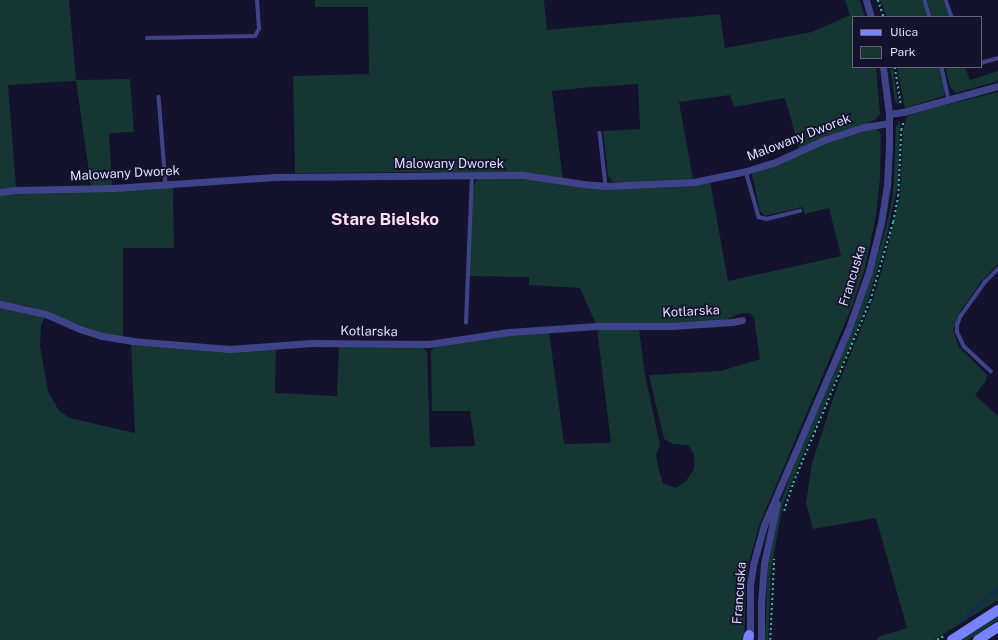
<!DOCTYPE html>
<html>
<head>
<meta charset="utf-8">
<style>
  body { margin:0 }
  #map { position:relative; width:998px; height:640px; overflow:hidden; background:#14122c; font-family:"Public Sans",sans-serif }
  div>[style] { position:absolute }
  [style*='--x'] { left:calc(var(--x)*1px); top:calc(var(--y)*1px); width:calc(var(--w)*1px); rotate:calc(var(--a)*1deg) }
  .green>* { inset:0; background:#153632 }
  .stream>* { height:2.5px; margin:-1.25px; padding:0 1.25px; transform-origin:1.25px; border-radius:1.25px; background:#0f2d4f }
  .path>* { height:1.5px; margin-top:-0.75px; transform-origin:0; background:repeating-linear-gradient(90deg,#34bda6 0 2px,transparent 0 5px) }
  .service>* { height:3.5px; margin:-1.75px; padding:0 1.75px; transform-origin:1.75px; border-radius:1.75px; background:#3f448a }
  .minor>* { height:7px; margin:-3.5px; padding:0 3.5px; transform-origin:3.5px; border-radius:3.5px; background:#3f448a }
  .secondary>* { height:10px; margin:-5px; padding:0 5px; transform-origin:5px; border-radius:5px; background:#7882fc }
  span { translate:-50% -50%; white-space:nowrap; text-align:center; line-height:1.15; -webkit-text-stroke:3.5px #14122c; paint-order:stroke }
  .street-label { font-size:13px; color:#dfdefe }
  .district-label { font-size:17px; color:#fee0f7; font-weight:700 }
  .legend { position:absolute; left:852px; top:16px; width:130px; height:52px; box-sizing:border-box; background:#14122c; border:1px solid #656480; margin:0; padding:5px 7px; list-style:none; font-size:12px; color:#dfdefe }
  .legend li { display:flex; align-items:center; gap:8px; height:20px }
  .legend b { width:20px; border:1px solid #656480 }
</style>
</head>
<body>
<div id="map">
  <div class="green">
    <i style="clip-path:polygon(0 0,69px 0,76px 80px,130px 79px,134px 132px,109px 133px,112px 185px,91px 186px,76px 81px,8px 85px,16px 187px,0 189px)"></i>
    <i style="clip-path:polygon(315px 0,544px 0,547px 30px,720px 14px,725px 48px,812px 32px,850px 15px,845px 0,860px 0,865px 17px,853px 17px,853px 67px,876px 67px,880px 114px,875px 120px,799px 148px,785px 98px,734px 107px,730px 95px,679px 102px,693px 179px,649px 182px,613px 182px,608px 176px,603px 131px,640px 129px,638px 84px,592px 87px,552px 91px,563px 180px,425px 172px,295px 173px,293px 76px,369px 74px,368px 7px,315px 7px)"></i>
    <i style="clip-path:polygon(880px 0,923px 0,927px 17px,887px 17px)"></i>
    <i style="clip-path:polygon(927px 0,943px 0,949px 17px,932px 17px)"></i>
    <i style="clip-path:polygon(890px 67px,893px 67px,898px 105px,895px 102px)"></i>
    <i style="clip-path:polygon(897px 67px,940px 67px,945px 86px,944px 96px,905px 108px)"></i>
    <i style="clip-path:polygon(945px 67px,965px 67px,970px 80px,998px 71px,998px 81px,956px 93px,950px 87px)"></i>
    <i style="clip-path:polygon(998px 92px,998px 264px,981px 282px,959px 313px,953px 330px,959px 347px,987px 375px,986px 381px,975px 395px,998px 416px,998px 600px,934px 640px,877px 640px,878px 637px,907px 628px,876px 518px,813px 529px,806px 503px,812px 463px,838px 384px,872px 302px,884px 262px,900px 196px,903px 130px,907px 116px,933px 108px)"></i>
    <i style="clip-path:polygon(900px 120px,898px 183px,885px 244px,868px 300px,853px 339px,799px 464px,783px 504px,771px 570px,768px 640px,765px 640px,768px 565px,780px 504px,795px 463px,855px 324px,871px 278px,888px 219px,892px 199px,894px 179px,896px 127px)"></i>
    <i style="clip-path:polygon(874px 128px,879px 131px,881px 135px,880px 178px,876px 215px,865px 268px,851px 309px,760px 523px,749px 562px,746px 583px,744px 640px,0 640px,0 307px,45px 316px,41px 326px,40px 346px,48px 391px,59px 411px,70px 418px,135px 433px,131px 343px,276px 347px,275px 393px,337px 396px,339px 346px,422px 347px,427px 352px,430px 447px,475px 446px,470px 411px,432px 411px,431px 351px,435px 346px,509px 334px,549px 331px,564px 444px,611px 443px,597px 328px,639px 329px,645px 375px,660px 445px,656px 455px,659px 471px,663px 483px,676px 488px,686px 481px,694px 469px,694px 454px,688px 445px,673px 444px,664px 439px,649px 375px,721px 371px,760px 359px,754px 317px,749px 313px,741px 313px,723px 321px,703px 323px,596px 324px,580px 288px,529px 285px,529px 277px,469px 276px,472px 189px,476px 181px,480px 178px,520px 178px,580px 187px,710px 181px,728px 281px,841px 256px,829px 208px,805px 214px,802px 207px,765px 216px,760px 211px,752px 175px,754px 172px,824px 142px)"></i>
    <i style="clip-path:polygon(173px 186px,174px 248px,123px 248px,123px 338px,102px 334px,28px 306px,0 302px,0 195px,15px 192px)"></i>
    <i style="clip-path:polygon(998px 616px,998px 620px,968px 640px,962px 640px)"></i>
  </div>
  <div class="stream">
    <i style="--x:961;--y:620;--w:49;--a:-40.9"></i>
  </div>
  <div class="path">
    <i style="--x:878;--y:0;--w:18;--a:71"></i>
    <i style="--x:895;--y:67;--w:38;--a:81"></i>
    <i style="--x:784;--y:511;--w:29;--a:-72"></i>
    <i style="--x:793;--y:483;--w:198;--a:-67.1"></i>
    <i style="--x:870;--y:301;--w:82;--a:-73.8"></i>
    <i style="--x:893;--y:222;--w:26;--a:-79"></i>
    <i style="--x:898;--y:196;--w:66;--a:-87.4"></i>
    <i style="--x:901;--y:130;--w:10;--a:-73"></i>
    <i style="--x:770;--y:640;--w:81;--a:-87.2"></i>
    <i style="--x:937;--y:640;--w:8;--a:-30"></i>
  </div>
  <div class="service">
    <i style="--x:925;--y:0;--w:18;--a:74"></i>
    <i style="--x:946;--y:0;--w:18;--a:71"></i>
    <i style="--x:147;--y:38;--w:108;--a:-1.1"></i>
    <i style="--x:255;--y:36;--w:8;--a:-60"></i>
    <i style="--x:259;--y:29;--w:29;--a:-94"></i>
    <i style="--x:981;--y:63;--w:18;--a:-16"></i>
    <i style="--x:942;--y:67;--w:33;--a:78"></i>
    <i style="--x:159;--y:97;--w:87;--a:85.4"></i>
    <i style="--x:600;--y:133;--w:53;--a:83.5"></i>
    <i style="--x:746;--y:171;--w:48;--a:74.2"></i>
    <i style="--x:759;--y:217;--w:8;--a:14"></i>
    <i style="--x:767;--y:219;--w:34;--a:-14"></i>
    <i style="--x:466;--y:323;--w:148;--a:-87.7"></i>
    <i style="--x:991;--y:372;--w:37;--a:-137"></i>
    <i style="--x:964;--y:347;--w:17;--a:-115"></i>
    <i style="--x:957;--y:332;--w:7;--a:-90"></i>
    <i style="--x:957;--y:325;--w:9;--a:-69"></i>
    <i style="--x:960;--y:317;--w:43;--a:-54.5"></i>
    <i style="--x:985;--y:282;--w:18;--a:-45"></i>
  </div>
  <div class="minor">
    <i style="--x:866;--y:0;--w:18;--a:74"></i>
    <i style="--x:889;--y:114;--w:14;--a:-8"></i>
    <i style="--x:903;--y:112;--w:98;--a:-15.3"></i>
    <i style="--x:0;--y:192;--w:15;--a:-8"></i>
    <i style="--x:15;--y:190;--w:99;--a:-1.2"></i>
    <i style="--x:114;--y:188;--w:161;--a:-3.9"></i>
    <i style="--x:275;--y:177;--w:248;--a:-0.5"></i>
    <i style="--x:523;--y:175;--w:61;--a:8.5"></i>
    <i style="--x:583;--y:184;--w:23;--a:5"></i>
    <i style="--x:606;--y:186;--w:88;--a:-2.6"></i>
    <i style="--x:694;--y:182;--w:53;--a:-11.9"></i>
    <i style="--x:746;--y:171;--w:28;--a:-17"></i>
    <i style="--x:773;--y:163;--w:56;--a:-24.3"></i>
    <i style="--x:824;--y:140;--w:42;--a:-18"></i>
    <i style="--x:864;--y:127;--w:25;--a:-9"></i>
    <i style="--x:0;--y:304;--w:47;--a:12.3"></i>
    <i style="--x:46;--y:314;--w:37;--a:24"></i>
    <i style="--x:80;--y:329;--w:23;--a:18"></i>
    <i style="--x:102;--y:336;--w:30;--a:9"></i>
    <i style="--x:132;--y:341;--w:98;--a:4.7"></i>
    <i style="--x:230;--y:349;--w:81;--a:-4.2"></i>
    <i style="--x:311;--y:343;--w:118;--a:0.5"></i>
    <i style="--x:429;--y:344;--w:81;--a:-8.5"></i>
    <i style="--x:509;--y:332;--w:88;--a:-3.9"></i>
    <i style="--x:597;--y:326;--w:75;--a:0"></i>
    <i style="--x:672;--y:326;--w:60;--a:-3.8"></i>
    <i style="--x:732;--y:322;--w:10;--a:-11"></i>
    <i style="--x:750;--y:640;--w:55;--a:-90"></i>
    <i style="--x:750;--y:585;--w:20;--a:-81"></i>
    <i style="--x:753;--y:565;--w:41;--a:-74.6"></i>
    <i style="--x:764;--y:525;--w:218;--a:-66.7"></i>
    <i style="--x:850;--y:325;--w:57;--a:-70.6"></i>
    <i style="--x:869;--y:271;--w:49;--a:-76"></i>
    <i style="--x:881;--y:223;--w:38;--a:-81"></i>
    <i style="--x:887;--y:185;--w:37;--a:-87"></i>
    <i style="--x:889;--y:148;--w:34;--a:-90"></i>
    <i style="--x:889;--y:114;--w:47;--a:-97.3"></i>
    <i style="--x:761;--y:640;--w:36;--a:-90"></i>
    <i style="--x:761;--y:604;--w:40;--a:-85.7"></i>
    <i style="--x:764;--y:564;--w:62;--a:-78"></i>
  </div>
  <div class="secondary">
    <i style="--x:748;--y:640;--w:5;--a:-79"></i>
    <i style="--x:952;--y:640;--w:55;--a:-33.1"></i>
    <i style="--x:978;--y:640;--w:24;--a:-33"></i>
  </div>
  <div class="street-label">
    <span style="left:799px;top:138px;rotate:-21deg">Malowany Dworek</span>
    <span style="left:449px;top:164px">Malowany Dworek</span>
    <span style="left:125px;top:174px;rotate:-3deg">Malowany Dworek</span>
    <span style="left:853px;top:276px;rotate:-73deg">Francuska</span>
    <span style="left:691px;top:312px;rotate:-3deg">Kotlarska</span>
    <span style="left:369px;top:332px;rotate:1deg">Kotlarska</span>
    <span style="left:740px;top:593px;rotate:-86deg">Francuska</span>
  </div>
  <div class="district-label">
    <span style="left:385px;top:220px">Stare Bielsko</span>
  </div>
  <ul class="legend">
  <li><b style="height:5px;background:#7882fc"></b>Ulica</li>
  <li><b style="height:11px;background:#153632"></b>Park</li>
  </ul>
</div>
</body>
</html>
